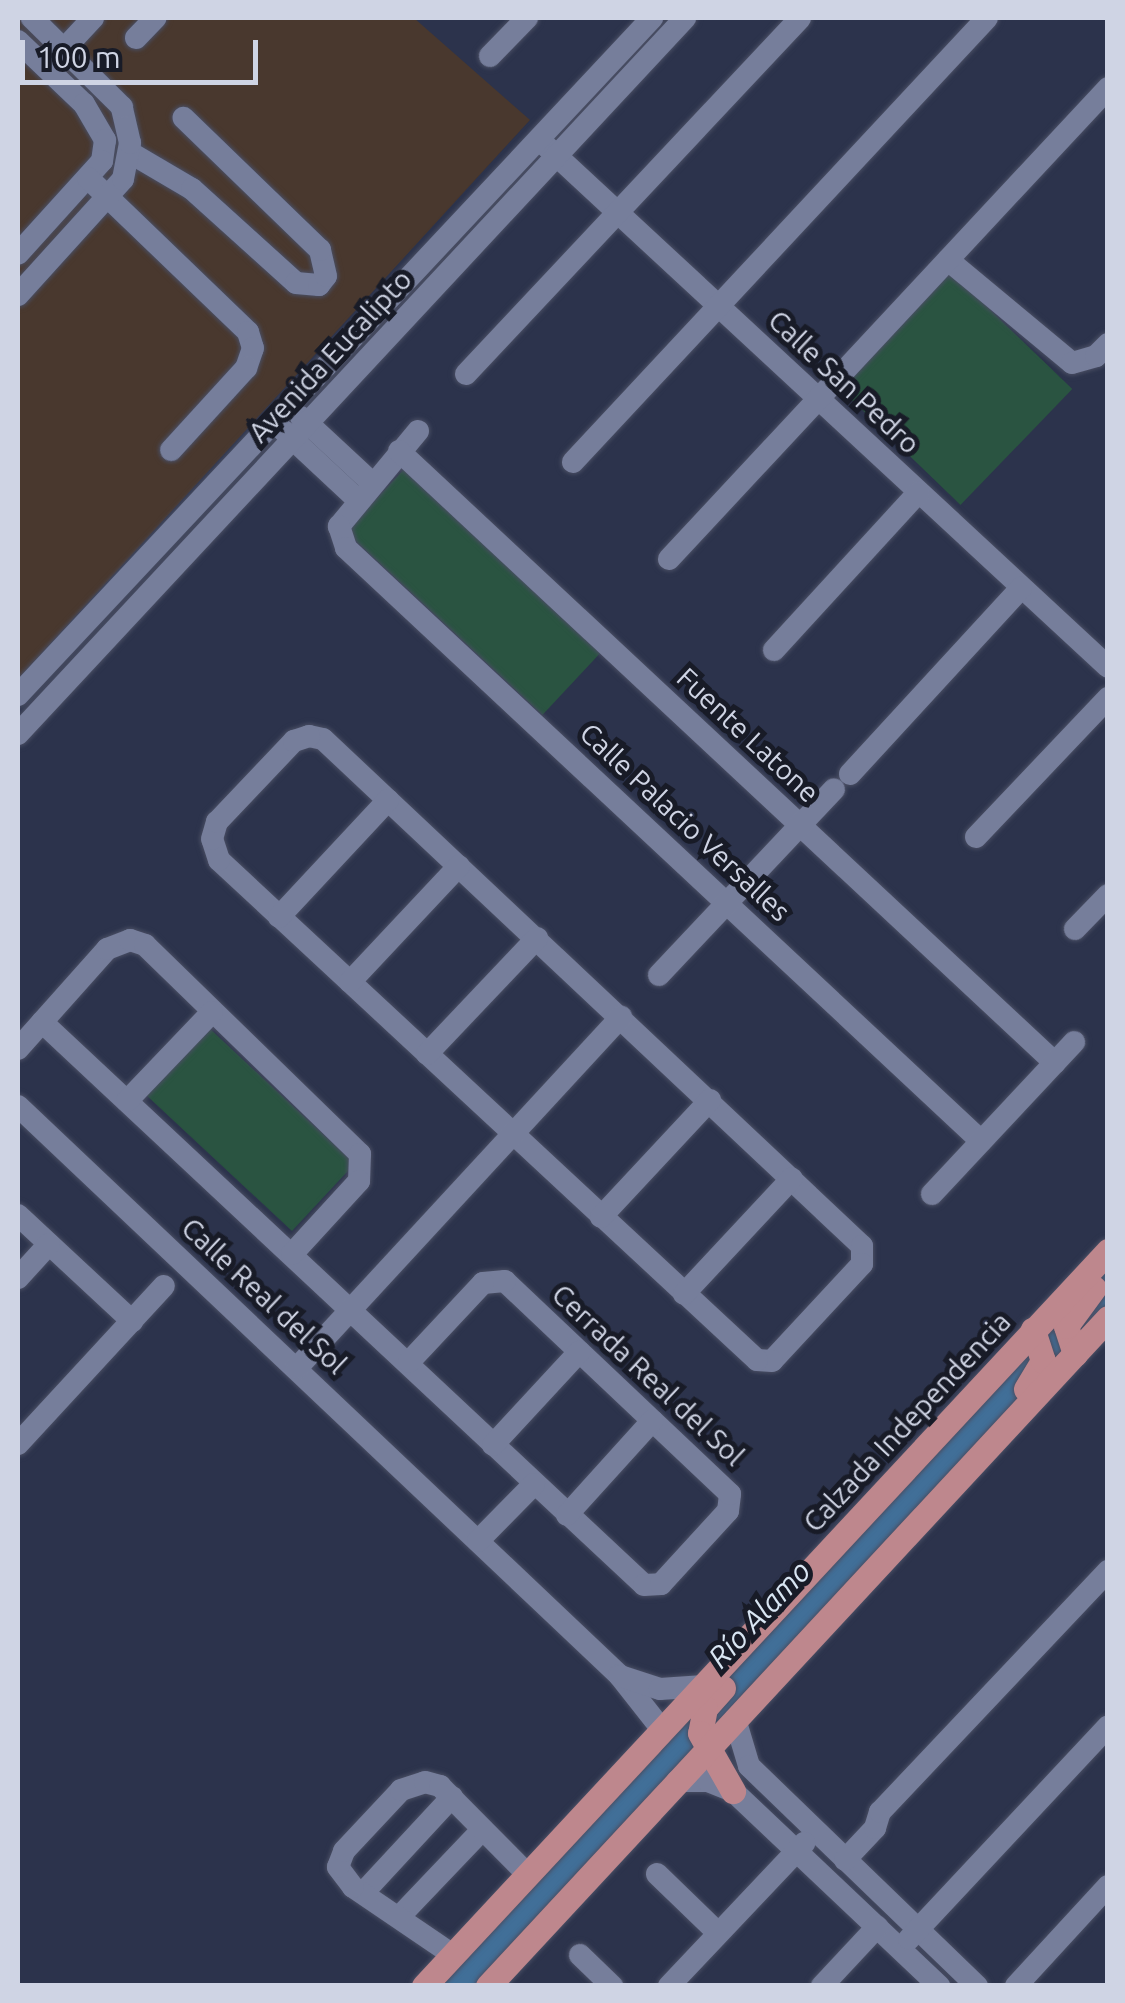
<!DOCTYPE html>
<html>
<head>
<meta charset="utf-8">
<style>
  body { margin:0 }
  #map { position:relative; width:1125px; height:2003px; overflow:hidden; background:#2c334c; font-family:Ubuntu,sans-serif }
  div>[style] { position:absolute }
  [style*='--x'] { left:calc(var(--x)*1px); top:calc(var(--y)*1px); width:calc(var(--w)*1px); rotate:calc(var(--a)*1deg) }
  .industrial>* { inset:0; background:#49382e }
  .green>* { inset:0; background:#2a5441; transform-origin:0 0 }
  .river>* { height:28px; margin:-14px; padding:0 14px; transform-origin:14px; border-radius:14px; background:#416f98 }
  .roads { filter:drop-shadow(0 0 2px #494e63) drop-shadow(0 0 2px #494e63) }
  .minor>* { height:22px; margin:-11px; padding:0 11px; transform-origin:11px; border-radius:11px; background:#767e9b }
  .major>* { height:25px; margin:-12.5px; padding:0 12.5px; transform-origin:12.5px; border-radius:12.5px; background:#be878d }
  span { translate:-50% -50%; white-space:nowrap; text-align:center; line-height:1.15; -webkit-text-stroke:10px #181b27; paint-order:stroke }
  .street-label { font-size:28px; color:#cfd4e4 }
  .water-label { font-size:30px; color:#d9e6f3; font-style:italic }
  .frame { position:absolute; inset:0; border:20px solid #cfd4e4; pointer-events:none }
  .scale { position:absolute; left:20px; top:40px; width:238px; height:45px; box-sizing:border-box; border:5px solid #cfd4e4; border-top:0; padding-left:12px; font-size:30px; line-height:35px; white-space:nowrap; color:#cfd4e4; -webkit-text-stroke:8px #181b27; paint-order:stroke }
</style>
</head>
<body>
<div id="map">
  <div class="industrial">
    <i style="clip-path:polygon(18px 18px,414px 18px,530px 120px,18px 679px)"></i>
  </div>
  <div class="green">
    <i style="left:950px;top:271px;width:170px;height:161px;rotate:44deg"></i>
    <i style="left:405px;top:468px;width:269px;height:87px;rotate:43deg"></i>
    <i style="left:207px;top:1026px;width:202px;height:92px;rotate:43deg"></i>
  </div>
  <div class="river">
    <i style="--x:459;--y:1986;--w:954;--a:-47.12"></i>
  </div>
  <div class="roads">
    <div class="minor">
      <i style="--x:136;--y:38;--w:28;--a:-46"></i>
      <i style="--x:18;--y:41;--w:91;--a:43.7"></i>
      <i style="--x:84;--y:104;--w:42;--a:59.7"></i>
      <i style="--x:105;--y:140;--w:21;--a:98"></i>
      <i style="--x:102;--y:161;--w:125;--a:132.1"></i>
      <i style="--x:65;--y:48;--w:41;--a:-47"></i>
      <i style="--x:490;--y:56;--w:53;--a:-45.8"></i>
      <i style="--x:546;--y:146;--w:766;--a:42.83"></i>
      <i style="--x:129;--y:152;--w:73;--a:30.4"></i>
      <i style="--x:192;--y:189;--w:140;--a:42.1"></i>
      <i style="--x:296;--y:283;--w:23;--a:5"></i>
      <i style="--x:319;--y:285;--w:11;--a:-52"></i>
      <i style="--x:326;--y:276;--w:27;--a:-103"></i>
      <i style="--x:320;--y:250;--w:190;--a:-135.9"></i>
      <i style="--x:88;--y:178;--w:222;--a:43.9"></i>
      <i style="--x:248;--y:332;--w:17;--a:73"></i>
      <i style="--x:253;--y:348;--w:21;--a:109"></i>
      <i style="--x:246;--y:368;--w:111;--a:132.4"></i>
      <i style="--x:948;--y:260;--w:161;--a:39.7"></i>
      <i style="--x:1072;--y:363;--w:25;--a:-16"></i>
      <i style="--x:1096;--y:356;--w:17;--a:-45"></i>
      <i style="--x:18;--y:295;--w:156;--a:-47.8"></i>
      <i style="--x:123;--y:179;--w:37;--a:-79"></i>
      <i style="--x:130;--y:143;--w:37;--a:-103"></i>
      <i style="--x:122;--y:107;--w:127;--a:-135.3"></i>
      <i style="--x:466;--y:374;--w:488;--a:-46.8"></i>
      <i style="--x:301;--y:417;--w:96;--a:42.9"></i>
      <i style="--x:284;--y:431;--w:100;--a:43"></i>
      <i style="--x:418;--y:431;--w:124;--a:129.7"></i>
      <i style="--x:339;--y:526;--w:23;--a:72"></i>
      <i style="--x:346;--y:548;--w:869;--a:43.04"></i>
      <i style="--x:399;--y:451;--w:897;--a:43.01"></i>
      <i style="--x:573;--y:462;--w:607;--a:-47"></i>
      <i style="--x:669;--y:559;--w:644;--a:-47.01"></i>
      <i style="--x:774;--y:650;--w:214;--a:-47.5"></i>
      <i style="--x:18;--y:695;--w:928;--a:-46.88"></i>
      <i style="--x:18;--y:734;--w:979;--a:-47.03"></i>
      <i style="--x:309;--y:736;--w:14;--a:12"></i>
      <i style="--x:323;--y:739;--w:740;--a:43.25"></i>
      <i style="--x:862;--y:1246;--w:18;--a:90"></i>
      <i style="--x:862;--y:1264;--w:132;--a:132.9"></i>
      <i style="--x:772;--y:1361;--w:15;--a:-176"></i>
      <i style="--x:757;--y:1360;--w:734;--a:-137.1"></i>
      <i style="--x:219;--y:860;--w:22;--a:-108"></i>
      <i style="--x:212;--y:839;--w:18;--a:-74"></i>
      <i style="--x:217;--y:822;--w:112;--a:-46.5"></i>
      <i style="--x:294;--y:741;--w:16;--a:-18"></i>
      <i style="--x:850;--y:774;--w:253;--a:-47.4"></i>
      <i style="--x:976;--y:837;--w:192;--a:-46.5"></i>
      <i style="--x:279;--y:917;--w:160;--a:-47"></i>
      <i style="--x:1075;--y:929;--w:47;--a:-45.9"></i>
      <i style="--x:659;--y:975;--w:255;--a:-46.7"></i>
      <i style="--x:350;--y:982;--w:159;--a:-46.8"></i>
      <i style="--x:42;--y:1022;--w:824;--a:43.08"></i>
      <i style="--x:644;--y:1585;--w:17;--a:-3"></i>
      <i style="--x:661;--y:1584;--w:99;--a:-47.5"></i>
      <i style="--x:728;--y:1511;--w:17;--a:-83"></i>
      <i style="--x:730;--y:1494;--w:310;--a:-136.6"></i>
      <i style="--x:505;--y:1281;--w:22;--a:175"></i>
      <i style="--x:483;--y:1283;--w:108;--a:133.1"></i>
      <i style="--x:18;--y:1049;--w:134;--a:-48.3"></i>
      <i style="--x:107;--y:949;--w:25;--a:-21"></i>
      <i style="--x:130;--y:940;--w:16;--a:18"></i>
      <i style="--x:145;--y:945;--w:300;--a:44.2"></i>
      <i style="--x:360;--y:1154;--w:27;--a:92"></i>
      <i style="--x:359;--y:1181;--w:99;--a:132.5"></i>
      <i style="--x:427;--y:1054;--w:160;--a:-46.5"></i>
      <i style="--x:127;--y:1101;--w:123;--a:-46.3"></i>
      <i style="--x:18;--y:1106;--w:828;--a:43.43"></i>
      <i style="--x:619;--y:1675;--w:71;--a:51.8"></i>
      <i style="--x:932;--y:1194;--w:208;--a:-46.9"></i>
      <i style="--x:18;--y:1215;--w:156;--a:42.9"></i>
      <i style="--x:601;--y:1217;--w:160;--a:-47"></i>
      <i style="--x:18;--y:1278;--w:46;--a:-47.6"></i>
      <i style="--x:684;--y:1294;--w:158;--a:-47"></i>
      <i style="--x:297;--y:1368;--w:478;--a:-47.3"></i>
      <i style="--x:18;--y:1444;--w:215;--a:-47.3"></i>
      <i style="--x:493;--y:1445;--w:127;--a:-47.2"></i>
      <i style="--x:567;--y:1515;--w:127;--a:-47.9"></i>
      <i style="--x:478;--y:1541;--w:80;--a:-45.5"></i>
      <i style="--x:620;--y:1676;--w:42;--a:18"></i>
      <i style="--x:660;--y:1689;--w:44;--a:-3.9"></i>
      <i style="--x:735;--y:1719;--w:49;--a:73.4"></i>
      <i style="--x:749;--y:1766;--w:317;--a:44"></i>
      <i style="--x:677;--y:1781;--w:31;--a:0"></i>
      <i style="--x:708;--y:1781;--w:27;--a:22"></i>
      <i style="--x:733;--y:1791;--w:284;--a:43.4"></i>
      <i style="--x:845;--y:1860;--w:44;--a:-46.8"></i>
      <i style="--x:875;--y:1828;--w:17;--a:-73"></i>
      <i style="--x:880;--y:1812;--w:332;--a:-46.6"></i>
      <i style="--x:657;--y:1874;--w:85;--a:44"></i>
      <i style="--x:363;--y:1893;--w:131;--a:-47.2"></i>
      <i style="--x:400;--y:1916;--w:119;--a:-46.4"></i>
      <i style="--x:909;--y:1939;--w:291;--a:-46.9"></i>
      <i style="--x:453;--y:1955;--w:121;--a:-145.8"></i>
      <i style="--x:353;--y:1887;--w:25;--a:-127"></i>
      <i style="--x:338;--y:1867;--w:17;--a:-69"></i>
      <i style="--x:344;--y:1851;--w:83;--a:-46.9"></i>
      <i style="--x:401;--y:1790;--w:25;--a:-18"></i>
      <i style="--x:425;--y:1782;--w:16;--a:15"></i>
      <i style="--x:440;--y:1786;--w:125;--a:45.3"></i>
      <i style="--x:580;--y:1955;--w:45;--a:44.1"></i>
      <i style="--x:669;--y:1986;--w:197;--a:-46.6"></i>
      <i style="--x:822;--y:1986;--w:81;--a:-47"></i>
      <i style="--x:1016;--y:1986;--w:136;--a:-47.4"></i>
    </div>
    <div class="major">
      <i style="--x:1075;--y:1354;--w:29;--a:-108"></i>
      <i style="--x:1066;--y:1326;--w:47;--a:-53.6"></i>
      <i style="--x:1026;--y:1389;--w:33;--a:-59"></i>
      <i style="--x:1043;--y:1361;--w:33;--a:-108"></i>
      <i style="--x:723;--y:1688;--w:27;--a:132"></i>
      <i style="--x:705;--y:1708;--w:25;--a:101"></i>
      <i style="--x:700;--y:1733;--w:67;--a:60.4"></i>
      <i style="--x:424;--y:1986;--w:1004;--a:-47.06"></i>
      <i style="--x:488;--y:1986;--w:911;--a:-47.13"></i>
    </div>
  </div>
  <div class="street-label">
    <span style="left:330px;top:356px;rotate:-47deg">Avenida Eucalipto</span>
    <span style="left:844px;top:382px;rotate:43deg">Calle San Pedro</span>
    <span style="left:748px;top:735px;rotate:43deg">Fuente Latone</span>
    <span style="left:685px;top:822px;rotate:43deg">Calle Palacio Versalles</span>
    <span style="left:264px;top:1296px;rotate:43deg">Calle Real del Sol</span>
    <span style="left:648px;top:1375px;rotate:43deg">Cerrada Real del Sol</span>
    <span style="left:907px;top:1422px;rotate:-47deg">Calzada Independencia</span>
  </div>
  <div class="water-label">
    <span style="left:759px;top:1614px;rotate:-47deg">Río Alamo</span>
  </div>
  <div class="frame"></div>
  <div class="scale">100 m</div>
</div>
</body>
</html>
